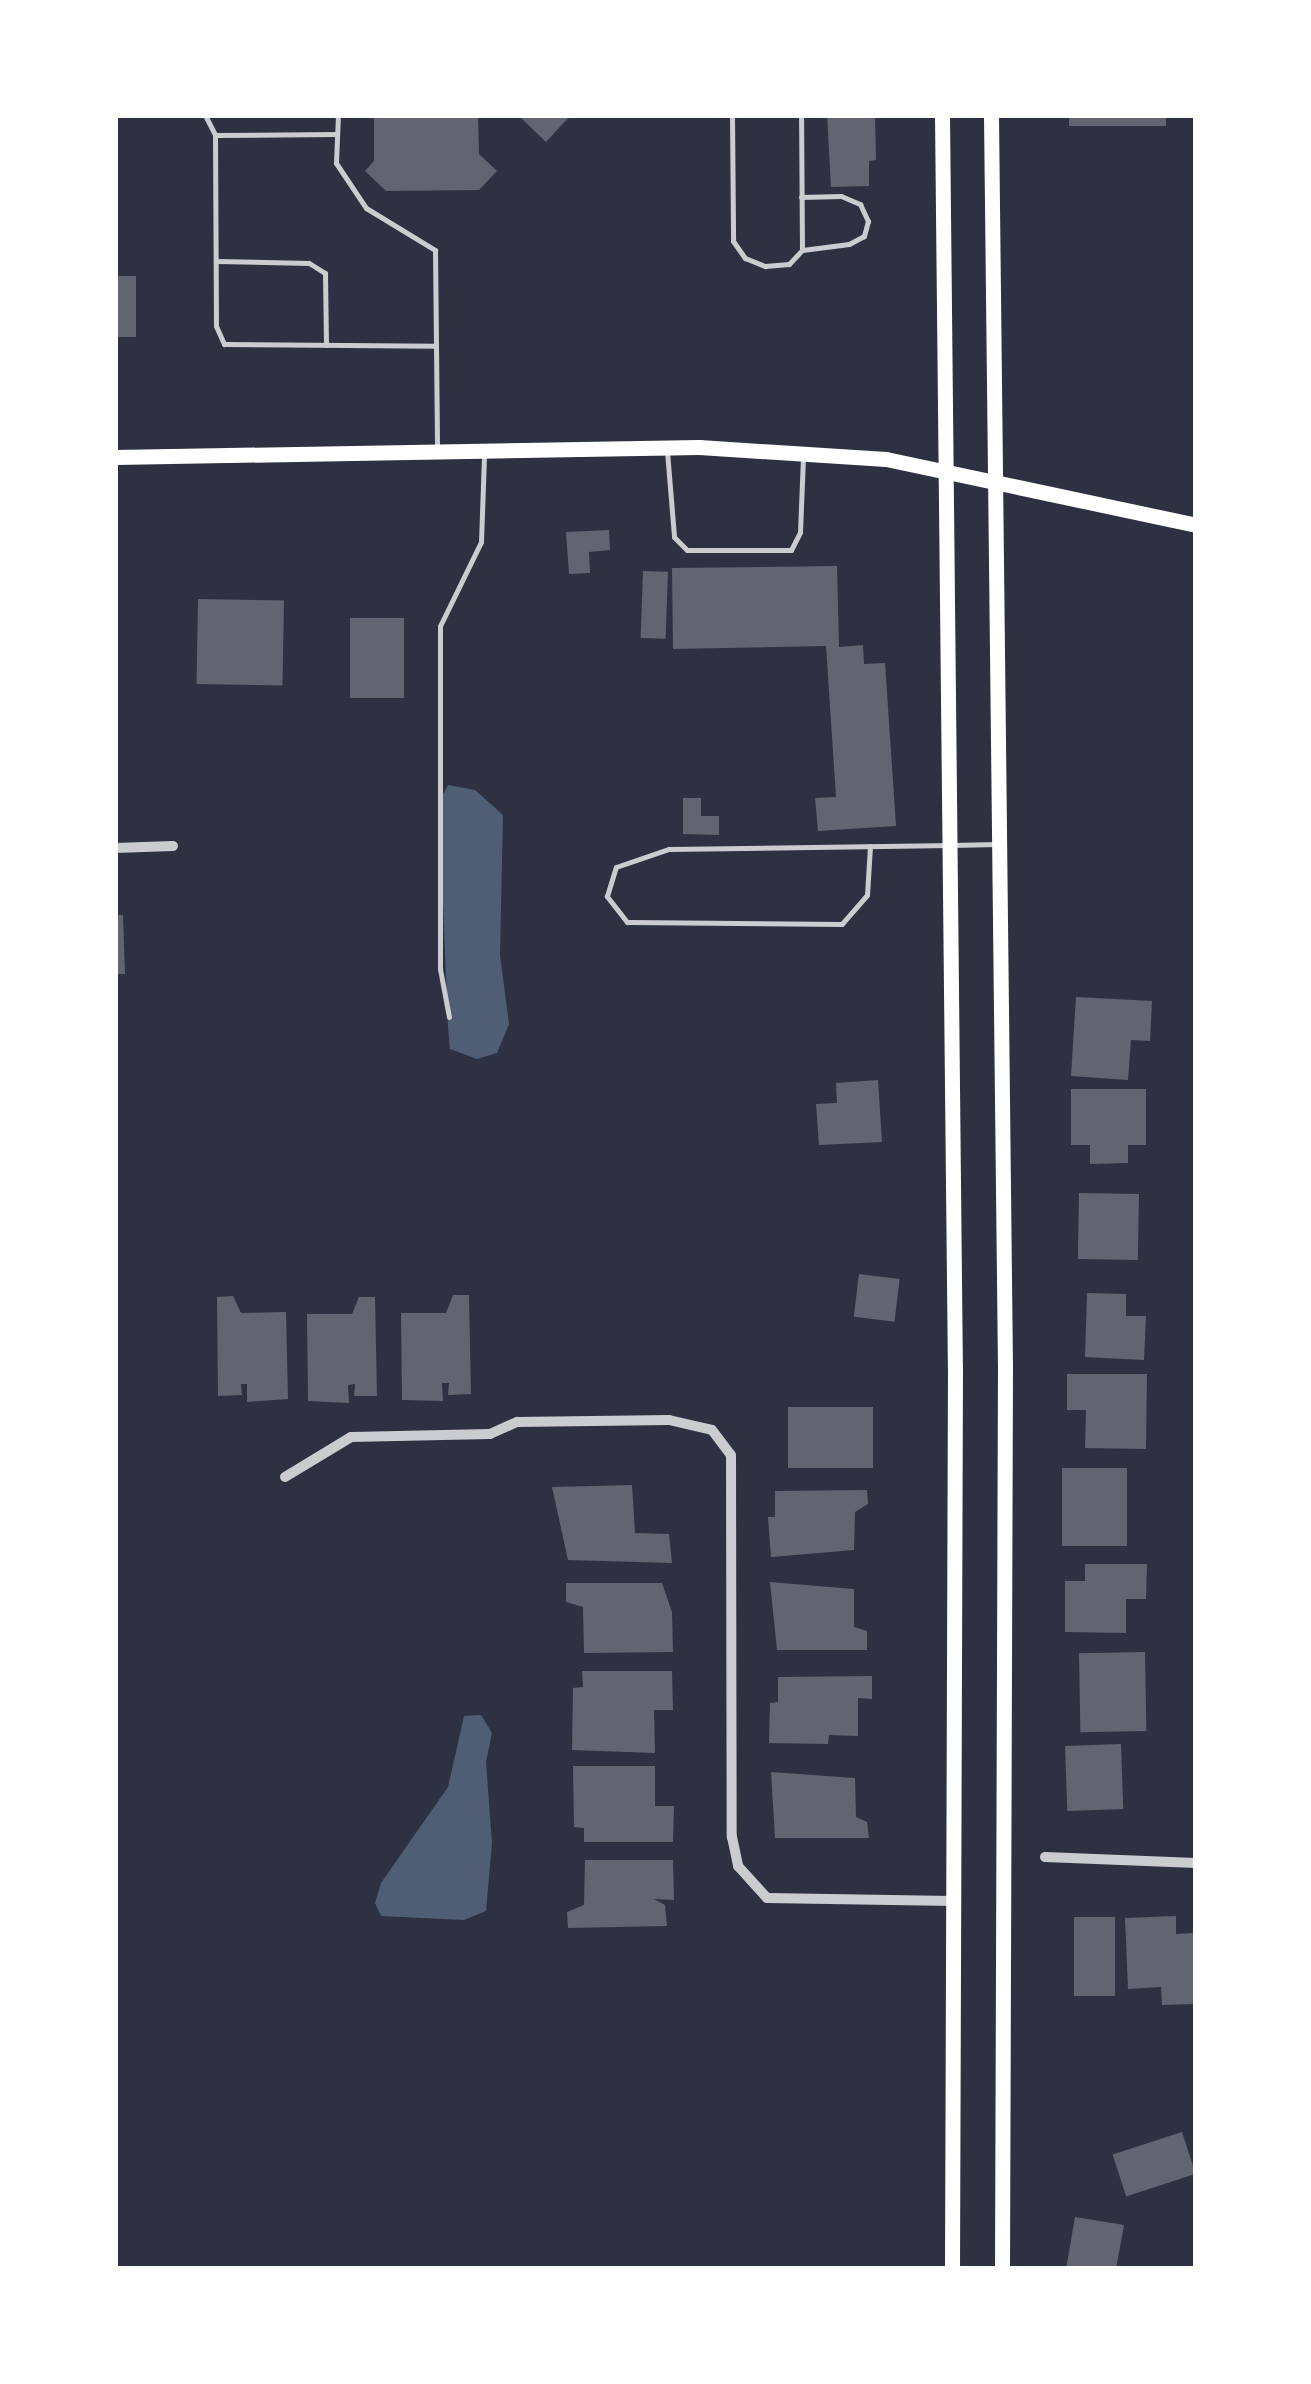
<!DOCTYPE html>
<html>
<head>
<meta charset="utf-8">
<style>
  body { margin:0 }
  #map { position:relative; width:1311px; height:2384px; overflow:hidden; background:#2d3142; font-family:Spectral,serif }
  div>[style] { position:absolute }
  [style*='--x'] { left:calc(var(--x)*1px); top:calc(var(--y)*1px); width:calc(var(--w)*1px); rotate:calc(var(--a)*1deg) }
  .water>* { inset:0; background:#4f5d75 }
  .building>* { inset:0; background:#626471; transform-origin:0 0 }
  .service>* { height:5px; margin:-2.5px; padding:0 2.5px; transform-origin:2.5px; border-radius:2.5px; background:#caccd0 }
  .minor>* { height:10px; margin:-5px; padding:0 5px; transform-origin:5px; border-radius:5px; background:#caccd0 }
  .secondary>* { height:15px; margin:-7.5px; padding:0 7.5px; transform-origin:7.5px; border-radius:7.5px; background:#fff }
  span { translate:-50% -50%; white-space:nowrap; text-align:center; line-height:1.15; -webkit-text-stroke:10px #fff; paint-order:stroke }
  .frame { position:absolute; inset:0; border:118px solid #fff; pointer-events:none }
</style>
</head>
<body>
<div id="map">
  <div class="water">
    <i style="clip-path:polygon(448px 785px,475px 790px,503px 815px,500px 955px,509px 1024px,497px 1053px,477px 1059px,450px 1049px,448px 1028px,439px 802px)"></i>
    <i style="clip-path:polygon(481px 1715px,492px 1733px,486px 1762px,492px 1843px,486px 1911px,464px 1920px,381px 1916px,375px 1903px,381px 1883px,448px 1787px,464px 1716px)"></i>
  </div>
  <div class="building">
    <i style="clip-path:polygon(374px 115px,478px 115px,479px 154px,497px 171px,479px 190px,386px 191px,365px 171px,374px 161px)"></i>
    <i style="clip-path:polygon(518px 115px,571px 115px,546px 142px)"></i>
    <i style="clip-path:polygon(827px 115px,875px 115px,876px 160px,869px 161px,869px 186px,831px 187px)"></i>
    <i style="left:1069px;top:115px;width:97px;height:11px"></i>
    <i style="left:115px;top:276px;width:21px;height:61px"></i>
    <i style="clip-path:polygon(609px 530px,610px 550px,589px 552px,590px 573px,569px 574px,566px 532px)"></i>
    <i style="clip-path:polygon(837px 566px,839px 647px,863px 645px,864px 664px,885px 663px,896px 826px,818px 831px,815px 798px,836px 797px,826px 646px,673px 649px,672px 568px)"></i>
    <i style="left:643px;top:571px;width:25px;height:67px;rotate:2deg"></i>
    <i style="left:198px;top:599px;width:86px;height:85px;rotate:1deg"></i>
    <i style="left:350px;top:618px;width:54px;height:80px"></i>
    <i style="clip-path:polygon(683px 798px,701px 798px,701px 816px,719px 816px,719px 835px,683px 834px)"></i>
    <i style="clip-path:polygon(115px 915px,123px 915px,125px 974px,115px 974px)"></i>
    <i style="clip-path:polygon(1076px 997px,1152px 1001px,1150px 1041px,1131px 1040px,1128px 1080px,1071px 1076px)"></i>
    <i style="clip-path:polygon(878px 1080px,882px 1142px,819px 1145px,816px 1104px,837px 1103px,836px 1083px)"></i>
    <i style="clip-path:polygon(1071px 1089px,1146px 1089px,1146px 1145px,1128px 1145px,1128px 1163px,1090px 1164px,1090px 1145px,1071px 1145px)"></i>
    <i style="left:1079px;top:1193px;width:60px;height:66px;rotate:1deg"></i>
    <i style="left:859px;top:1274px;width:41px;height:43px;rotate:7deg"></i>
    <i style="clip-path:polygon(1087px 1293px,1126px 1294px,1126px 1316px,1146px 1316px,1144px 1360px,1085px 1357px)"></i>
    <i style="clip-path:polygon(453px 1295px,469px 1295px,471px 1394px,448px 1395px,449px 1383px,442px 1383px,443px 1401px,402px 1400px,401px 1313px,446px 1313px)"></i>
    <i style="clip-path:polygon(233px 1296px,241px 1313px,286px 1312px,288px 1399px,247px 1402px,247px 1384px,241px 1384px,242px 1395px,218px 1396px,217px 1297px)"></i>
    <i style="clip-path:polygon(359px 1297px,375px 1297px,377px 1396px,354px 1396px,355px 1384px,348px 1385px,349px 1403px,308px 1401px,307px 1314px,352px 1314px)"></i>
    <i style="clip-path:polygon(1067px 1374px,1147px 1374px,1146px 1449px,1085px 1448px,1086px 1410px,1067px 1410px)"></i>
    <i style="left:788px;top:1407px;width:85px;height:61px"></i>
    <i style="left:1062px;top:1468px;width:65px;height:78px"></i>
    <i style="clip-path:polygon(632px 1485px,635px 1533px,669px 1534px,672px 1563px,568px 1560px,552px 1487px)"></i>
    <i style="clip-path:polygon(867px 1490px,868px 1504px,855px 1512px,854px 1550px,771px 1557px,768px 1517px,775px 1517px,775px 1491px)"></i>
    <i style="clip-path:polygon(1085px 1564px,1147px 1564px,1146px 1599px,1126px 1599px,1126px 1633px,1065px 1632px,1065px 1581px,1085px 1581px)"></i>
    <i style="clip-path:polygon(770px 1582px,854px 1589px,854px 1627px,867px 1631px,867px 1650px,777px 1650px)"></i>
    <i style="clip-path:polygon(566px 1583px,662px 1583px,672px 1612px,673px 1652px,584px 1653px,583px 1607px,566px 1602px)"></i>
    <i style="left:1145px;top:1652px;width:79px;height:66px;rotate:89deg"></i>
    <i style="clip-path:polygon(582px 1671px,672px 1671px,673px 1710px,654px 1710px,655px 1753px,572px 1750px,573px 1688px,583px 1687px)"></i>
    <i style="clip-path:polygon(872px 1676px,872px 1699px,858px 1698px,858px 1736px,829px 1735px,828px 1744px,769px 1743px,770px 1703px,778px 1702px,778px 1677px)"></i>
    <i style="left:1121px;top:1744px;width:65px;height:56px;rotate:88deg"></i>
    <i style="clip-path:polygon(573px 1766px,655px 1766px,655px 1806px,674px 1806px,673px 1842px,584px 1842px,584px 1828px,574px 1827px)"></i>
    <i style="clip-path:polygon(771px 1772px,855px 1778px,856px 1817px,867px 1822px,869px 1838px,775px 1838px)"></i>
    <i style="clip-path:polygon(585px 1860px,673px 1860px,674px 1900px,654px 1899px,665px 1905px,667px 1926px,568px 1928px,567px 1912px,584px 1905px)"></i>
    <i style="clip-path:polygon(1176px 1916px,1176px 1934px,1193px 1933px,1196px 2004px,1162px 2005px,1161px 1987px,1128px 1989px,1125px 1918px)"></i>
    <i style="left:1074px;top:1917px;width:41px;height:79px"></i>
    <i style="left:1182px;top:2132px;width:44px;height:73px;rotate:72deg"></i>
    <i style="clip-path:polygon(1075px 2217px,1124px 2225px,1116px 2269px,1066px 2269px)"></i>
  </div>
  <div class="service">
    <i style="--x:205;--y:115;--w:22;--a:63"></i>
    <i style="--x:215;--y:135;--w:191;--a:89.7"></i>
    <i style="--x:216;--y:326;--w:20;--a:66"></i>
    <i style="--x:224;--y:344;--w:212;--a:0.5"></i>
    <i style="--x:338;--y:115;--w:48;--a:92.4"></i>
    <i style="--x:336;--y:163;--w:54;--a:56.3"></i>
    <i style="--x:366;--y:208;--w:81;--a:31.3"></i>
    <i style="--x:435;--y:250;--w:200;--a:89.4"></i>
    <i style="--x:732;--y:115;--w:126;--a:89.5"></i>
    <i style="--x:733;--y:241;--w:21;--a:55"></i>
    <i style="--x:745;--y:258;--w:22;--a:22"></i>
    <i style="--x:765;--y:266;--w:24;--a:-5"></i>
    <i style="--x:789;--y:264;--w:19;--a:-47"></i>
    <i style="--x:802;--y:250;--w:135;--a:-90.4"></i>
    <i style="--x:215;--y:135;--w:122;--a:-0.5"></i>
    <i style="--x:801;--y:197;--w:40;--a:-1.4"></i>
    <i style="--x:841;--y:196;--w:21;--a:23"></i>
    <i style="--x:860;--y:204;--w:19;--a:65"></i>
    <i style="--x:868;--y:221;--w:16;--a:105"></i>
    <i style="--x:864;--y:236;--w:17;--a:152"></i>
    <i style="--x:849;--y:244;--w:47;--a:172.7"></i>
    <i style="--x:216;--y:261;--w:93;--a:1.2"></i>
    <i style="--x:309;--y:263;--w:19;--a:32"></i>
    <i style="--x:325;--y:273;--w:72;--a:89.2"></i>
    <i style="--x:667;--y:451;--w:86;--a:85.3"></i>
    <i style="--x:674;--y:537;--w:18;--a:45"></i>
    <i style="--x:687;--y:550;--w:104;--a:0"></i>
    <i style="--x:791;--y:550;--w:20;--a:-63"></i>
    <i style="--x:800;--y:532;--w:75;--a:-87.7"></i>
    <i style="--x:870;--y:846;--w:49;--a:93.5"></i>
    <i style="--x:867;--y:895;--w:38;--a:131"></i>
    <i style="--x:842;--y:924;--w:215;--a:-179.5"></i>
    <i style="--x:627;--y:922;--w:33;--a:-128"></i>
    <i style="--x:607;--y:896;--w:30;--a:-73"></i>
    <i style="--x:616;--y:867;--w:56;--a:-18.8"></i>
    <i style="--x:669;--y:849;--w:282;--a:-0.8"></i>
    <i style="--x:951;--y:845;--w:46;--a:-1.2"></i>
    <i style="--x:449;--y:1017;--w:49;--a:-100.6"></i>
    <i style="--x:440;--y:969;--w:343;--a:-90"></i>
    <i style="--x:440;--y:626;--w:93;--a:-64"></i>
    <i style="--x:481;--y:542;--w:87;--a:-88"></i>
  </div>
  <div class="minor">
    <i style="--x:115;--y:848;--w:58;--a:-2"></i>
    <i style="--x:285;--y:1477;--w:77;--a:-31.2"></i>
    <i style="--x:351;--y:1437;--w:139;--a:-1.2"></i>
    <i style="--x:490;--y:1434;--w:30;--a:-24"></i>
    <i style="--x:517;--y:1422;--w:152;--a:-0.8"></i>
    <i style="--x:669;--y:1420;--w:44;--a:13.1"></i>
    <i style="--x:712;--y:1430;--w:31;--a:53"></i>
    <i style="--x:731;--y:1455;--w:382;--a:89.9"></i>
    <i style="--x:732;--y:1837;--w:30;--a:78"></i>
    <i style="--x:738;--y:1866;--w:43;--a:47.8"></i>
    <i style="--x:767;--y:1898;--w:186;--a:0.9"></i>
    <i style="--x:1045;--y:1857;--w:151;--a:2.3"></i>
  </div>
  <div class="secondary">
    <i style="--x:942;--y:115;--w:1252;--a:89.41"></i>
    <i style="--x:955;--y:1367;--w:902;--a:90.19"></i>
    <i style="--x:991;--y:115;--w:1250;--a:89.36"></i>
    <i style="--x:1005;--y:1365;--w:904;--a:90.19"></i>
    <i style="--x:115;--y:457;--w:584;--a:-0.98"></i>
    <i style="--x:699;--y:447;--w:187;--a:3.7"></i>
    <i style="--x:886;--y:459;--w:317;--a:12"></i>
  </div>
  <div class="frame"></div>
</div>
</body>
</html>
